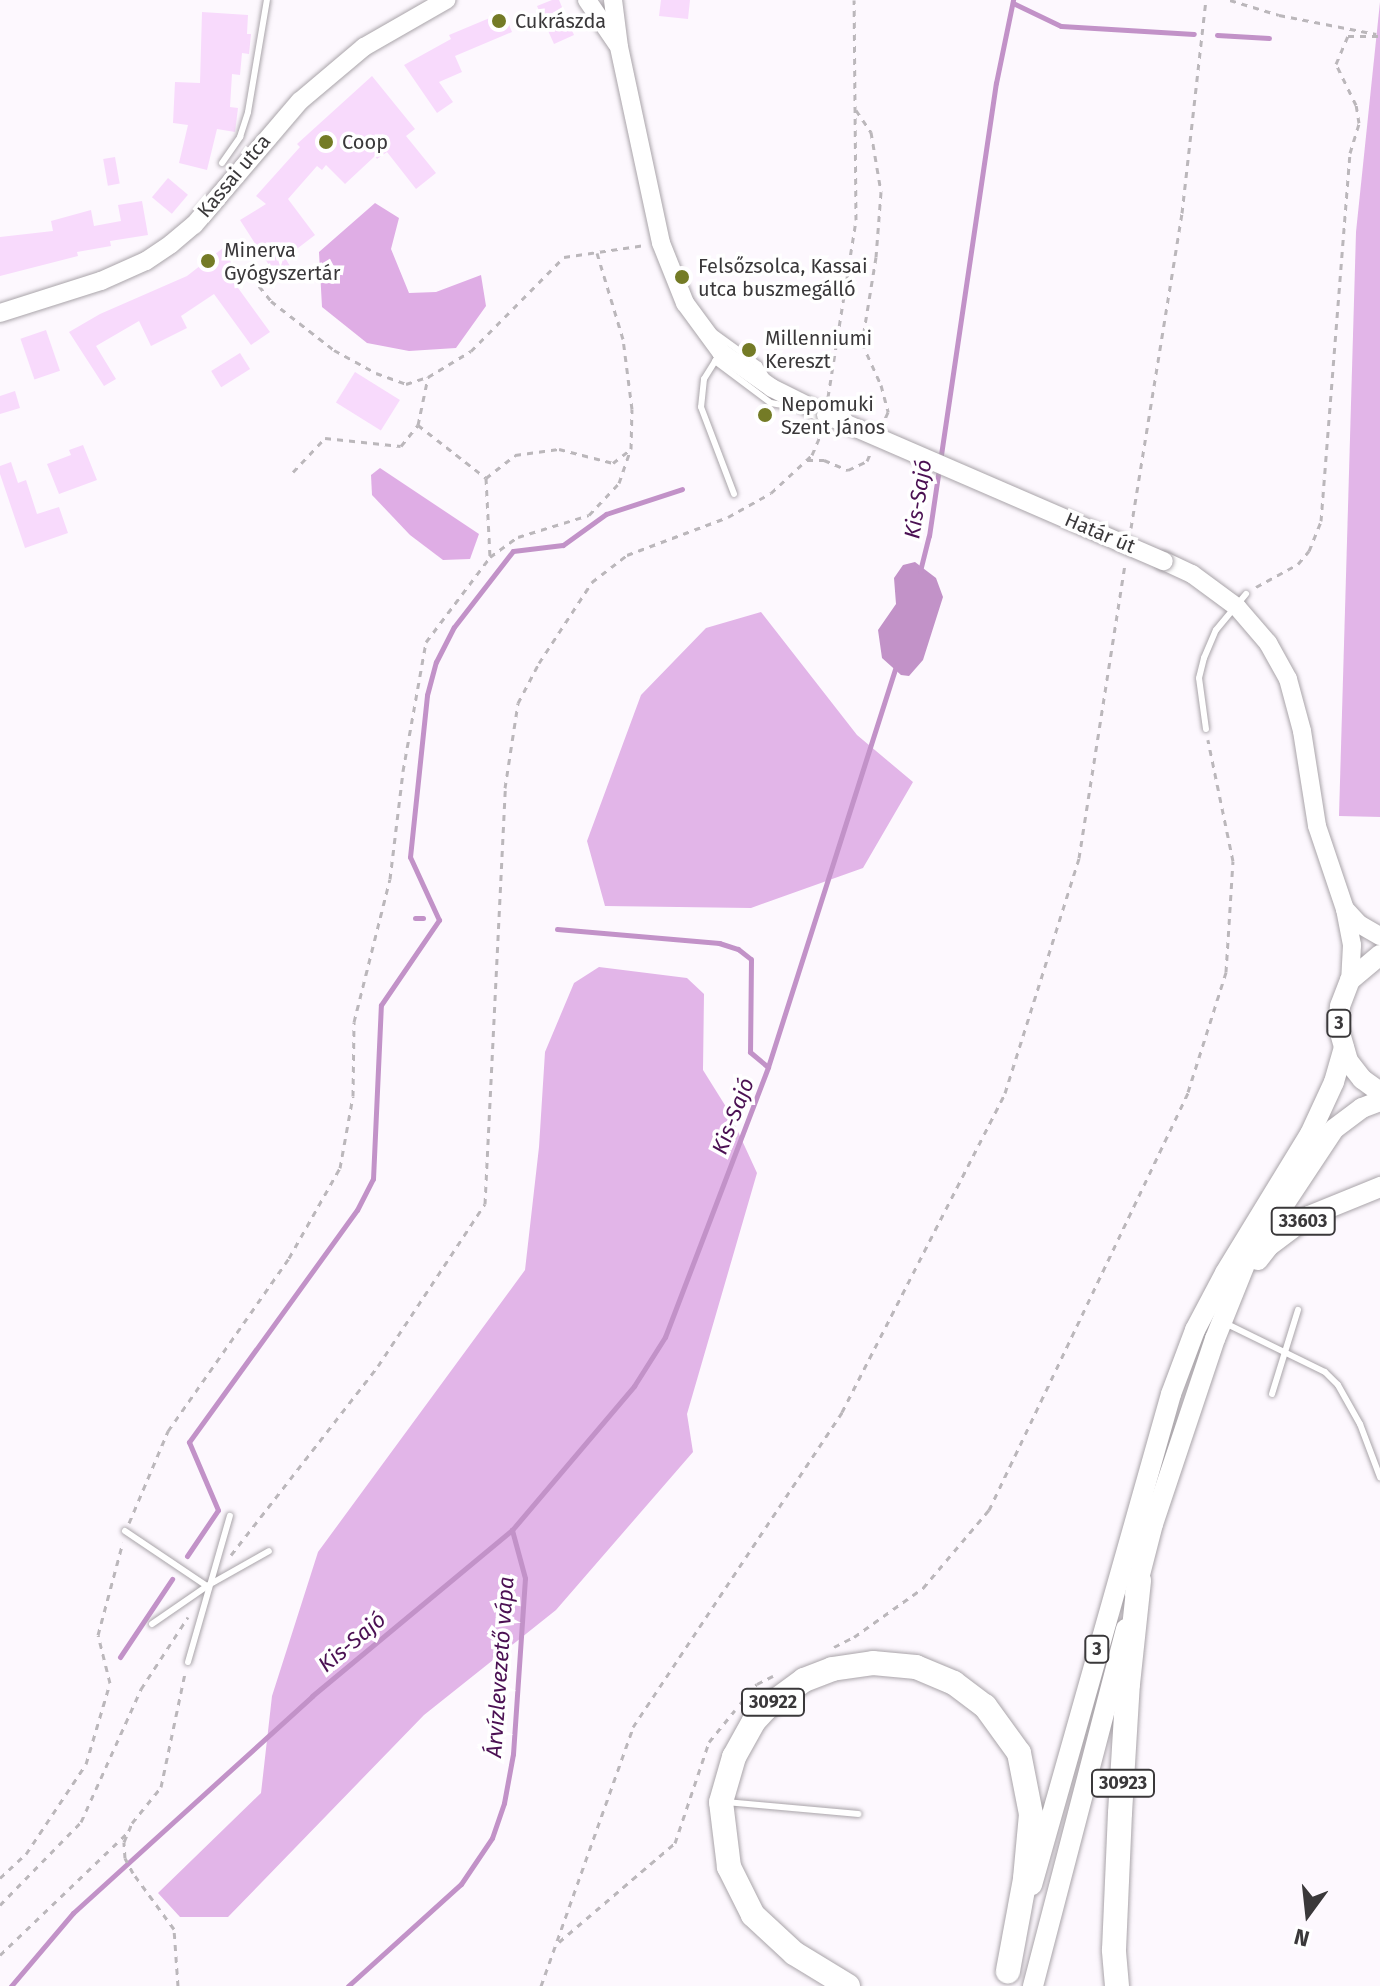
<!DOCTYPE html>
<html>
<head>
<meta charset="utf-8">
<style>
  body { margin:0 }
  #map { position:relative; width:1380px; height:1986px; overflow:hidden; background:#fdf8fe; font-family:"Fira Sans",sans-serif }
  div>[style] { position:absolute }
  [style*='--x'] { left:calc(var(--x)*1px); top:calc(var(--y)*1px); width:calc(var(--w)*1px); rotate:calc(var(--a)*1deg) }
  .green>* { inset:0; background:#e2b5e8 }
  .forest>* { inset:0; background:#dfade5 }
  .water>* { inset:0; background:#c292c8 }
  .stream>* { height:5px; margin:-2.5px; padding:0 2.5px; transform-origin:2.5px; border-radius:2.5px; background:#c292c8 }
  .building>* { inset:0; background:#f8dafc; transform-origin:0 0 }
  .path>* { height:3px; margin-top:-1.5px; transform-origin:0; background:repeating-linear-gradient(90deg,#bbb7bb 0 6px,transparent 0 12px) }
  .roads { filter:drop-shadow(0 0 2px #a9a4a9) drop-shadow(0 0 2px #a9a4a9) }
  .lane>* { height:6px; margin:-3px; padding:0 3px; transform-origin:3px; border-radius:3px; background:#fff }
  .secondary>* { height:18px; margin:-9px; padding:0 9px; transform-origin:9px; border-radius:9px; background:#fff }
  .primary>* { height:20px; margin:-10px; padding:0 10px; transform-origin:10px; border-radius:10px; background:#fff }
  .highway>* { height:24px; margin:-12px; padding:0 12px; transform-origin:12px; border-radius:12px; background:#fff }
  .bridges { filter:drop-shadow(0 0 2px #a9a4a9) drop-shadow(0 0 2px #a9a4a9) }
  .secondary-bridge>* { height:18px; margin:-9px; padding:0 9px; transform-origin:9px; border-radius:9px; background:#fff }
  .dots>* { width:22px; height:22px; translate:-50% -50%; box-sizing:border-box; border:4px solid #fff; border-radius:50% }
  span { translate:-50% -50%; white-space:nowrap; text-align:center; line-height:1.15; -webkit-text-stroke:7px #fff; paint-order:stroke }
  .shield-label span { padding:2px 6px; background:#fff; border:2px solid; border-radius:6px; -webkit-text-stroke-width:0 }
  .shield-label { font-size:18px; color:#3a383a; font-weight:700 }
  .poi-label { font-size:20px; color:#3a383a }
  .left { translate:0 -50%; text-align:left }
  .street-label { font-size:20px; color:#3a383a }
  .water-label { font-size:22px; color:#4b1053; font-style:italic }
  .north { position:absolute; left:1268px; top:1874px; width:80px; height:80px; -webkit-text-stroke:6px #fff; paint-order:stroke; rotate:195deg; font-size:22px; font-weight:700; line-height:32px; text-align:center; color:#3a383a }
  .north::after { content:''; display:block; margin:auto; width:28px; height:36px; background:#3a383a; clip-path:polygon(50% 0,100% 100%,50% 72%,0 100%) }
</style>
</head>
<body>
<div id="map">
  <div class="green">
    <i style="clip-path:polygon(1380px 2px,1380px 817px,1339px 816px,1356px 232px)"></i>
    <i style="clip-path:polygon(761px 612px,857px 735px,913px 782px,863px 868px,751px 908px,605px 906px,587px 841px,641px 695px,706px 628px)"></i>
    <i style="clip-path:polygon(599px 967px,687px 978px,704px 994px,703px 1070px,728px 1110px,757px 1173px,687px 1414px,693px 1452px,556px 1610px,424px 1715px,228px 1917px,180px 1917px,158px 1893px,261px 1793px,272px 1696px,318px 1552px,525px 1270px,539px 1147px,545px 1052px,574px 983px)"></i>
  </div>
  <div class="forest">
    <i style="clip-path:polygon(375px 203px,399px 218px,391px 249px,409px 293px,436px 292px,481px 275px,486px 306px,456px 348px,409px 351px,367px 343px,322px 307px,319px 252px)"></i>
    <i style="clip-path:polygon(380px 468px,479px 534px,470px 559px,443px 560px,410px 535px,372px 495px,371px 475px)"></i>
  </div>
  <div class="water">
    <i style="clip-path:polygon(915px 562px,936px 578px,943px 597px,923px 660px,909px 676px,901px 675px,882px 658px,878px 630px,896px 604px,894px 578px,903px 565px)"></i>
  </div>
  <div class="stream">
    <i style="--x:1013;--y:3;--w:53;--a:25.6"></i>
    <i style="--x:1061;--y:26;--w:133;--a:3.4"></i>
    <i style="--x:1217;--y:35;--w:52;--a:3.3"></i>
    <i style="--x:920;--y:571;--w:36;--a:-76"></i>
    <i style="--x:929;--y:536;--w:458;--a:-81.6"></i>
    <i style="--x:996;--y:83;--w:85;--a:-78.4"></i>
    <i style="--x:415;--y:918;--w:8;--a:0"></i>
    <i style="--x:439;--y:920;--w:69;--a:-114.7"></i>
    <i style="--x:410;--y:857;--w:163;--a:-84"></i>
    <i style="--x:427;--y:695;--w:34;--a:-75"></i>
    <i style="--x:436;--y:662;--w:39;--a:-63"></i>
    <i style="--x:454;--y:627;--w:96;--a:-52.2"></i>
    <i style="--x:513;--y:551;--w:50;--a:-6.8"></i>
    <i style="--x:563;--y:545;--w:53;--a:-35.8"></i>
    <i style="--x:606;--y:514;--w:80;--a:-18.2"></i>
    <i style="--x:557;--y:929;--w:163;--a:4.9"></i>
    <i style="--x:719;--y:943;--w:20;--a:18"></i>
    <i style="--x:738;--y:949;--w:16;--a:38"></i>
    <i style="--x:751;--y:959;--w:93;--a:90.6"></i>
    <i style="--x:750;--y:1052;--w:23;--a:40"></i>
    <i style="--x:187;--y:1556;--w:55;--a:-56"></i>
    <i style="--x:218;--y:1510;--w:74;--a:-113.1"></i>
    <i style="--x:189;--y:1442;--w:286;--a:-54.1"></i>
    <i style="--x:357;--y:1210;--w:35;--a:-63"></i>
    <i style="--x:373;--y:1179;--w:174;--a:-87.4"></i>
    <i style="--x:381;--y:1005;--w:103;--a:-55.7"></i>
    <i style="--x:120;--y:1657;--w:94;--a:-56.3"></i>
    <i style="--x:11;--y:1986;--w:96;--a:-49.7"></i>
    <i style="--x:73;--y:1913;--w:323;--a:-42.2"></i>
    <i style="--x:312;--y:1696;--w:260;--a:-39.7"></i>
    <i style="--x:512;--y:1530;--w:189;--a:-49.7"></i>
    <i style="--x:634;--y:1386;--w:58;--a:-57.7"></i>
    <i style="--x:665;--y:1337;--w:289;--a:-69.1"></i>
    <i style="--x:768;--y:1067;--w:421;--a:-72.3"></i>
    <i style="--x:348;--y:1986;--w:152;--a:-42.1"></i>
    <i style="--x:461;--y:1884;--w:55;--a:-56"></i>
    <i style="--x:492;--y:1838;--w:37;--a:-71"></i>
    <i style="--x:504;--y:1803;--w:50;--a:-79.6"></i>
    <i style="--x:513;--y:1754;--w:176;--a:-86.1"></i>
    <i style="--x:525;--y:1578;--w:50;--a:-105.2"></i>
  </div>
  <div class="building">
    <i style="clip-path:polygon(552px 0,559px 0,574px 35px,554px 44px,537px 6px)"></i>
    <i style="clip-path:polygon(661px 0,690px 0,688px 19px,659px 16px)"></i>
    <i style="clip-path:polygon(202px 12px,248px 15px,247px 34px,251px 34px,249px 54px,242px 53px,240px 75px,232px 74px,230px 107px,238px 108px,235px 132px,217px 129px,207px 170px,179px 163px,188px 125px,173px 123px,175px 82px,200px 83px)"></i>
    <i style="clip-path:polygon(504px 12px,512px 32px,455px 56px,462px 72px,439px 82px,453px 102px,437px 113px,404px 65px,451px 39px,449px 35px)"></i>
    <i style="clip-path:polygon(372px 76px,415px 129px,406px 136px,436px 173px,416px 189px,387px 152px,377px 159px,375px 156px,345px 184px,326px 165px,322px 170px,317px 166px,288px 199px,315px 235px,285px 258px,290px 266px,276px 276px,240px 220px,266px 204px,256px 196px,300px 147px,297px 144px)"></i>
    <i style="left:115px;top:157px;width:27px;height:12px;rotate:80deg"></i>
    <i style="left:168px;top:178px;width:26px;height:25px;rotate:40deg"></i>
    <i style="clip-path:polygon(142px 201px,148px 235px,110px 241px,111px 246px,77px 252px,78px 256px,0 276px,0 237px,53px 231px,51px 221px,91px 210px,94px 226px,121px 221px,118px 205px)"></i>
    <i style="clip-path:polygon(223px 248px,241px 276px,233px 281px,270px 332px,251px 345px,214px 294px,181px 316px,187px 328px,151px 346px,139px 321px,96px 346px,116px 379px,104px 386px,69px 332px,100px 314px,187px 276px)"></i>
    <i style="left:46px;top:330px;width:43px;height:27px;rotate:71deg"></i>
    <i style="left:240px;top:353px;width:19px;height:34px;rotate:58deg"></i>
    <i style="left:355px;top:372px;width:53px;height:36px;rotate:32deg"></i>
    <i style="clip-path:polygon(15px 391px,20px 408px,0 414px,0 396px)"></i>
    <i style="clip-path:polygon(83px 445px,97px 480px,59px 494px,47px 464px,71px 455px,69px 450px)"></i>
    <i style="clip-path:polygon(11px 462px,18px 483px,26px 480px,37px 514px,59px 507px,68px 533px,25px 548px,0 474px,0 466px)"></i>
  </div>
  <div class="path">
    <i style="--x:1230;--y:0;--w:51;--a:17"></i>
    <i style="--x:1279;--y:15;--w:99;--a:11.1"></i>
    <i style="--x:856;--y:110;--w:27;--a:56"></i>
    <i style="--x:871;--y:132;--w:61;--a:80.5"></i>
    <i style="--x:881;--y:192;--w:65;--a:94.4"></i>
    <i style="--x:876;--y:257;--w:87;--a:99.2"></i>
    <i style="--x:862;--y:343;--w:46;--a:65.7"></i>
    <i style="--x:881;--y:385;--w:28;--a:75"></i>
    <i style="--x:888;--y:412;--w:10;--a:114"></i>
    <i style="--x:259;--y:286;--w:19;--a:51"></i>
    <i style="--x:271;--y:301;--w:80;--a:37.9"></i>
    <i style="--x:334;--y:350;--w:48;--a:28.7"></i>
    <i style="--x:376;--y:373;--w:32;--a:20"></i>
    <i style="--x:406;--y:384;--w:23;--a:-18"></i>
    <i style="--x:828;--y:397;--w:179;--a:-81"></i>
    <i style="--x:856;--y:220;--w:220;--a:-90.5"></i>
    <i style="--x:418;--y:425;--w:86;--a:37.9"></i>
    <i style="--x:486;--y:478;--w:78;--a:87.1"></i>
    <i style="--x:807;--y:460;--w:17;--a:0"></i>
    <i style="--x:824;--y:460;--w:26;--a:23"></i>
    <i style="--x:848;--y:470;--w:21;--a:-25"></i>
    <i style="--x:867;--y:461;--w:8;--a:-67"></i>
    <i style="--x:293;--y:472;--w:47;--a:-46.7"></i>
    <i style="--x:325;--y:438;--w:76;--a:6"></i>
    <i style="--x:401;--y:446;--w:27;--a:-51"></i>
    <i style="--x:418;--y:425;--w:49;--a:-78.2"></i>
    <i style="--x:428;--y:377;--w:50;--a:-31.2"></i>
    <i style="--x:471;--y:351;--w:132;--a:-45.3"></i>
    <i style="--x:564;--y:257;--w:82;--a:-8.4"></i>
    <i style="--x:486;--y:478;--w:37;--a:-38"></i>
    <i style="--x:515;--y:455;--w:44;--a:-7.8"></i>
    <i style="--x:559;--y:449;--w:56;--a:14.5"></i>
    <i style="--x:613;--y:463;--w:23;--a:-38"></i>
    <i style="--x:1131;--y:528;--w:319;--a:-80.8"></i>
    <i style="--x:1182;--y:213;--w:214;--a:-83.6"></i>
    <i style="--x:1256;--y:587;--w:48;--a:-28.7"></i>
    <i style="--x:1298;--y:564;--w:17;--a:-50"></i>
    <i style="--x:1309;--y:551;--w:32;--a:-68"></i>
    <i style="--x:1321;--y:521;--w:369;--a:-85.5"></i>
    <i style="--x:1350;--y:153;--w:31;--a:-73"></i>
    <i style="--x:1359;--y:123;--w:18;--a:-99"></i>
    <i style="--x:1356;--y:105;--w:46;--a:-116"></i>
    <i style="--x:1336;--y:64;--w:30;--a:-67"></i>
    <i style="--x:1348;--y:36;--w:32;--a:0"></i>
    <i style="--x:129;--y:1523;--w:100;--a:-67"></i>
    <i style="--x:168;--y:1431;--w:211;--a:-55"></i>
    <i style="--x:289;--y:1258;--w:103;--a:-60.5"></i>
    <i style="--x:340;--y:1168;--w:73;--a:-79.8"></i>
    <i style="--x:353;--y:1096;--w:74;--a:-89.2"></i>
    <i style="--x:354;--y:1022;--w:147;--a:-75.9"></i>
    <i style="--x:390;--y:879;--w:109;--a:-83.1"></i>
    <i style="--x:403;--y:771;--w:131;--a:-79.9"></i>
    <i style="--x:426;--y:642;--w:106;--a:-53"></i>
    <i style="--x:490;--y:557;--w:34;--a:-36"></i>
    <i style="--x:518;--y:537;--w:74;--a:-17.2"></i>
    <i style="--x:589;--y:515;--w:44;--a:-46.8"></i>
    <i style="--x:619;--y:483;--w:36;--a:-71"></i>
    <i style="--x:631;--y:449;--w:40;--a:-88.6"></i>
    <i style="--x:632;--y:409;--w:71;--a:-97.3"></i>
    <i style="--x:623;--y:339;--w:90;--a:-106.8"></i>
    <i style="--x:231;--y:1555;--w:239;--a:-52.1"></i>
    <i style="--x:378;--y:1366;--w:194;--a:-56.6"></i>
    <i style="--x:485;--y:1204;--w:416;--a:-87.2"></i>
    <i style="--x:505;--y:788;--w:86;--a:-81.3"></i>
    <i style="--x:518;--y:703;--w:45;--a:-62.3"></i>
    <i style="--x:539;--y:663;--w:97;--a:-56.8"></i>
    <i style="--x:592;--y:582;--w:44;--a:-37.6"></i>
    <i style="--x:627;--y:555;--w:108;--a:-20.6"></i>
    <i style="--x:728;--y:517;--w:49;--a:-29.2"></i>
    <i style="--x:771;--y:493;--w:56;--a:-42.8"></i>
    <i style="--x:812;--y:455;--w:25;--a:-67"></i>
    <i style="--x:834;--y:1647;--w:22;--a:-27"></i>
    <i style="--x:854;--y:1637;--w:85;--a:-35.4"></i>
    <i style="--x:923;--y:1588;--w:102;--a:-49.8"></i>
    <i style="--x:989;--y:1510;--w:463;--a:-64.5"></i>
    <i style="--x:1188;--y:1092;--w:126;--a:-72.4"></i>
    <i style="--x:1226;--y:972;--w:111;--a:-86.4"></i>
    <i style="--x:1233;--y:861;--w:124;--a:-101.7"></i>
    <i style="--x:740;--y:1704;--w:26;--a:-50"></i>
    <i style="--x:757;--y:1684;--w:18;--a:-27"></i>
    <i style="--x:0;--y:1878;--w:35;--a:-43"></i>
    <i style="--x:26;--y:1854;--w:108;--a:-56.3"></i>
    <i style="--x:86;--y:1764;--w:84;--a:-73.5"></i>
    <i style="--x:110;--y:1683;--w:49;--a:-104"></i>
    <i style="--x:98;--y:1635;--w:96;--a:-75"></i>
    <i style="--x:0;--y:1905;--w:116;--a:-45.7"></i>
    <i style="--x:81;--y:1822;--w:146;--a:-65.7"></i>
    <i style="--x:141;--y:1689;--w:86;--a:-56.9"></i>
    <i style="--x:559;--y:1942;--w:153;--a:-40.5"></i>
    <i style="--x:675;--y:1843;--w:107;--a:-71.4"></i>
    <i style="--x:709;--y:1742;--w:41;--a:-50.9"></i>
    <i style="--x:0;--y:1955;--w:176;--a:-43.8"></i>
    <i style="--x:178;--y:1986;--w:57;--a:-94"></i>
    <i style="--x:174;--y:1929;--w:69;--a:-126.2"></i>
    <i style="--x:133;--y:1873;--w:17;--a:-118"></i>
    <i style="--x:125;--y:1858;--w:16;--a:-94"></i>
    <i style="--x:124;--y:1842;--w:21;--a:-67"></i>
    <i style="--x:132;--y:1823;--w:46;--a:-51.1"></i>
    <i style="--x:161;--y:1787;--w:116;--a:-78.1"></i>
    <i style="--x:541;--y:1986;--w:275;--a:-70.4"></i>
    <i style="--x:633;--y:1727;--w:378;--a:-56.4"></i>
    <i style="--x:842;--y:1412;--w:358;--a:-62.9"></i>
    <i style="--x:1005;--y:1093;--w:246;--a:-72.5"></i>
    <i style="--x:1079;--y:858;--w:299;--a:-81.1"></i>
  </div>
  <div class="roads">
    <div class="lane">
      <i style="--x:222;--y:163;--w:32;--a:-55"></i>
      <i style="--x:240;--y:137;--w:26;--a:-72"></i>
      <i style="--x:248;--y:112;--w:114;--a:-80.4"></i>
      <i style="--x:712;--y:331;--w:58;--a:35.9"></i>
      <i style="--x:759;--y:365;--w:15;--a:58"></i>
      <i style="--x:719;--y:355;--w:28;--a:122"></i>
      <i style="--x:704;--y:379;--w:28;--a:96"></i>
      <i style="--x:701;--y:407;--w:93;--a:69.2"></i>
      <i style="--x:715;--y:361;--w:70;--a:36.9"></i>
      <i style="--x:771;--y:403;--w:29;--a:10"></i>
      <i style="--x:1206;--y:729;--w:51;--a:-97.8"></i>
      <i style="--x:1199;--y:678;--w:21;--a:-76"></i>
      <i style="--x:1204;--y:658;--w:30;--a:-67"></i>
      <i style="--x:1216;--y:630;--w:47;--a:-50.2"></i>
      <i style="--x:1225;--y:1323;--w:111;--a:26.1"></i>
      <i style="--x:1325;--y:1372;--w:18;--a:45"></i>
      <i style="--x:1338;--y:1385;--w:45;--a:60.6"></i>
      <i style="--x:1360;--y:1424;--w:57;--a:69.3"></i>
      <i style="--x:1272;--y:1394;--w:88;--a:-72.8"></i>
      <i style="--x:125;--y:1531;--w:99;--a:33.9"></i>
      <i style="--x:152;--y:1624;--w:67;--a:-34.6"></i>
      <i style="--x:207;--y:1586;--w:71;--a:-29.4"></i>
      <i style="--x:188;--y:1662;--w:152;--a:-74"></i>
      <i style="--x:726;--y:1802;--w:133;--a:5.2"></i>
    </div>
    <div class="secondary">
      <i style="--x:587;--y:0;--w:53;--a:55.7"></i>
      <i style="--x:613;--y:0;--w:47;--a:82.7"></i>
      <i style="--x:619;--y:47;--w:200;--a:77.9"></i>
      <i style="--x:661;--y:243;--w:65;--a:68.2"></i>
      <i style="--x:685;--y:303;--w:61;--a:53.7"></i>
      <i style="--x:721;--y:352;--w:62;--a:35.2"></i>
      <i style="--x:772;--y:388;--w:60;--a:26.6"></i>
      <i style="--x:0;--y:313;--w:106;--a:-17.6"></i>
      <i style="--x:101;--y:281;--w:49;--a:-24"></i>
      <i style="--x:146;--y:261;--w:30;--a:-34"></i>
      <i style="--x:171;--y:244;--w:30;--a:-40"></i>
      <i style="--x:194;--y:225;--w:163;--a:-49.5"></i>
      <i style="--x:300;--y:101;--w:84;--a:-40.2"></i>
      <i style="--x:364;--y:47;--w:95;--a:-29.8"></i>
      <i style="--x:1164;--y:561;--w:31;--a:25"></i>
      <i style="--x:1192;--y:574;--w:56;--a:36.3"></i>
      <i style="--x:1237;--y:607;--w:48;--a:49.3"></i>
      <i style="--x:1268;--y:643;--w:41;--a:60.9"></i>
      <i style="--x:1288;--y:679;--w:54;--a:74.9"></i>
      <i style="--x:1302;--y:731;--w:96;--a:81"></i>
      <i style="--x:1317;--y:826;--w:88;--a:71.4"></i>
      <i style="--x:1345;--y:909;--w:37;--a:79"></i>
      <i style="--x:1352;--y:945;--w:35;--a:93"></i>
      <i style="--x:1345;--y:909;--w:21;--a:47"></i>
      <i style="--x:1359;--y:924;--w:24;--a:30"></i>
    </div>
    <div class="primary">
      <i style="--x:1380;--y:955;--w:39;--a:140"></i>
      <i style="--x:1350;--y:980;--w:28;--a:111"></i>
      <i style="--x:1340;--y:1006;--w:20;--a:96"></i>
      <i style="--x:1338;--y:1026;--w:36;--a:74"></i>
      <i style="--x:1348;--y:1061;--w:23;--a:52"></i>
      <i style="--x:1362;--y:1079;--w:22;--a:36"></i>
      <i style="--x:1258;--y:1260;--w:18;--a:-52"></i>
      <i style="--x:1269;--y:1246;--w:50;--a:-36.9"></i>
      <i style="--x:1309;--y:1216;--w:77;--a:-22.2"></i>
      <i style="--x:1135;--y:1594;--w:72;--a:-75.6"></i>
      <i style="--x:1153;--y:1524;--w:195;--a:-71.5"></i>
      <i style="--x:1215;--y:1339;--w:83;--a:-68.1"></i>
      <i style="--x:1246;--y:1262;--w:159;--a:-56.5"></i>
      <i style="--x:1334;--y:1129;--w:35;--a:-37"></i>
      <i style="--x:1362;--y:1108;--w:19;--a:-21"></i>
      <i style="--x:1032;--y:1885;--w:510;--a:-74.19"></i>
      <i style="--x:1171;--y:1394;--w:68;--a:-69.4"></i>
      <i style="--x:1195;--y:1330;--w:64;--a:-62.2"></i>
      <i style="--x:1225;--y:1273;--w:163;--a:-58.6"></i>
      <i style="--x:1310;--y:1134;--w:57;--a:-65.2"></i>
      <i style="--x:1334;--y:1082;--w:36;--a:-74"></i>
      <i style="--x:1033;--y:1986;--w:369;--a:-75.4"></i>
    </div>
    <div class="highway">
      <i style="--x:848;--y:1986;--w:63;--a:-148.6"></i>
      <i style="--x:794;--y:1953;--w:56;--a:-137.2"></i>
      <i style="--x:753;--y:1915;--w:54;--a:-116.6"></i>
      <i style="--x:729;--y:1867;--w:65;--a:-97"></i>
      <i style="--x:721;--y:1802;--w:47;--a:-73.9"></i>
      <i style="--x:734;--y:1757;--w:41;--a:-60.9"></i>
      <i style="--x:754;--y:1721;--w:18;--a:-47"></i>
      <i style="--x:766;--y:1708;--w:47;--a:-36.4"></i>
      <i style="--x:804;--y:1680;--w:30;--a:-21"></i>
      <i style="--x:832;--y:1669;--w:41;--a:-8.3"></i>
      <i style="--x:873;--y:1663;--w:43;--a:5.3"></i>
      <i style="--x:916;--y:1667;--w:41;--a:22.8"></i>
      <i style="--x:954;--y:1683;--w:39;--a:37"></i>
      <i style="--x:985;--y:1706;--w:58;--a:54.1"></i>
      <i style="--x:1019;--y:1753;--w:62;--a:78.9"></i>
      <i style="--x:1031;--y:1814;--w:65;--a:95.3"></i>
      <i style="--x:1025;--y:1879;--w:94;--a:100.5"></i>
      <i style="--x:1117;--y:1986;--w:36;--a:-95"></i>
      <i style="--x:1114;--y:1950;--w:137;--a:-87.5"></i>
      <i style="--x:1120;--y:1813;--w:129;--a:-86.5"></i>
      <i style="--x:1128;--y:1684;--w:104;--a:-83.9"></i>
    </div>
  </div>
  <div class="bridges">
    <div class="secondary-bridge">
      <i style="--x:826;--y:415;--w:368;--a:23.4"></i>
    </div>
  </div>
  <div class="dots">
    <i style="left:499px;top:21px;background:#747b26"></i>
    <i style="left:326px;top:142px;background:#747b26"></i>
    <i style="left:208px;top:261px;background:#747b26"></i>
    <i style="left:682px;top:277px;background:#747b26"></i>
    <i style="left:749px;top:350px;background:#747b26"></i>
    <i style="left:765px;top:415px;background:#747b26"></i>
  </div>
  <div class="shield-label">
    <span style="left:1339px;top:1023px">3</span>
    <span style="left:1303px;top:1221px">33603</span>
    <span style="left:1097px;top:1649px">3</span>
    <span style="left:773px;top:1702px">30922</span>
    <span style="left:1123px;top:1783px">30923</span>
  </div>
  <div class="poi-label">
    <span class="left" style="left:515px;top:21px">Cukrászda</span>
    <span class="left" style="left:342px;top:142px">Coop</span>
    <span class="left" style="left:224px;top:262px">Minerva<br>Gyógyszertár</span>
    <span class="left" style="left:698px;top:278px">Felsőzsolca, Kassai<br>utca buszmegálló</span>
    <span class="left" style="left:765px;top:350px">Millenniumi<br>Kereszt</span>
    <span class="left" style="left:781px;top:416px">Nepomuki<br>Szent János</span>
  </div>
  <div class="street-label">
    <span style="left:234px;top:176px;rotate:-50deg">Kassai utca</span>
    <span style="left:1100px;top:533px;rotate:23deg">Határ út</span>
  </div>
  <div class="water-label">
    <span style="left:918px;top:499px;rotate:-81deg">Kis-Sajó</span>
    <span style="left:733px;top:1116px;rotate:-69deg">Kis-Sajó</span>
    <span style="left:352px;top:1642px;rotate:-40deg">Kis-Sajó</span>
    <span style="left:500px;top:1667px;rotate:-86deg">Árvízlevezető vápa</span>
  </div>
  <div class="north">N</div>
</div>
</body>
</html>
